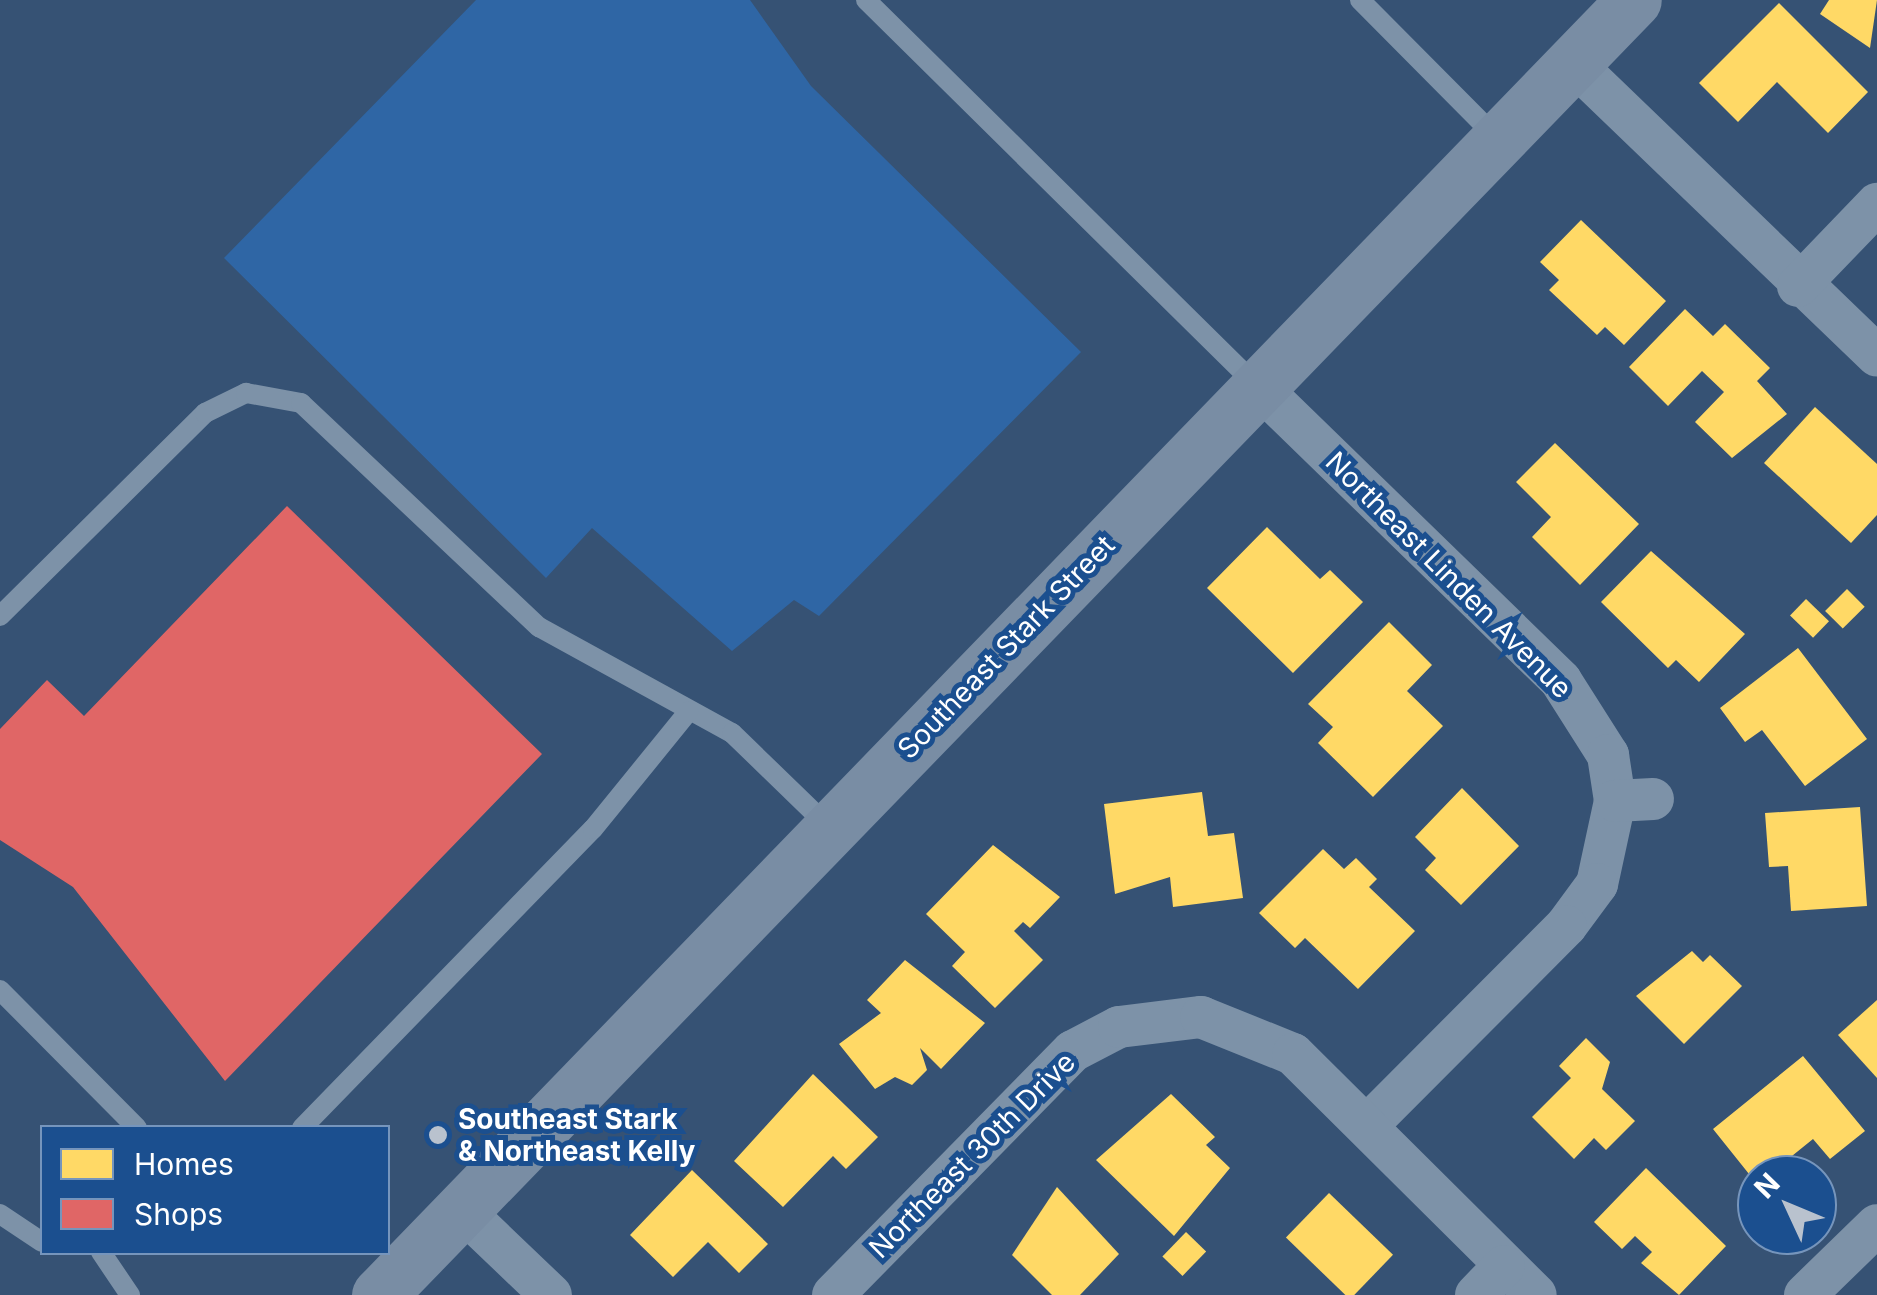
<!DOCTYPE html>
<html>
<head>
<meta charset="utf-8">
<style>
  body { margin:0 }
  #map { position:relative; width:1877px; height:1295px; overflow:hidden; background:#365274; font-family:Inter,sans-serif }
  div>[style] { position:absolute }
  [style*='--x'] { left:calc(var(--x)*1px); top:calc(var(--y)*1px); width:calc(var(--w)*1px); rotate:calc(var(--a)*1deg) }
  .green>* { inset:0; background:#2f66a5 }
  .homes>* { inset:0; background:#ffd966; transform-origin:0 0 }
  .shops>* { inset:0; background:#e06666 }
  .lane>* { height:20px; margin:-10px; padding:0 10px; transform-origin:10px; border-radius:10px; background:#7d92a8 }
  .street>* { height:42px; margin:-21px; padding:0 21px; transform-origin:21px; border-radius:21px; background:#7d92a8 }
  .secondary>* { height:55px; margin:-27.5px; padding:0 27.5px; transform-origin:27.5px; border-radius:27.5px; background:#798da4 }
  .dots>* { width:28px; height:28px; translate:-50% -50%; box-sizing:border-box; border:5px solid #1b4f8f; border-radius:50% }
  span { translate:-50% -50%; white-space:nowrap; text-align:center; line-height:1.15; -webkit-text-stroke:10px #1b4f8f; paint-order:stroke }
  .street-label { font-size:28px; color:#fff }
  .poi-label { font-size:28px; color:#fff; font-weight:700 }
  .left { translate:0 -50%; text-align:left }
  .legend { position:absolute; left:40px; top:1125px; width:350px; height:130px; box-sizing:border-box; background:#1b4f8f; border:2px solid #7695bc; margin:0; padding:12px 18px; list-style:none; font-size:30px; color:#fff }
  .legend li { display:flex; align-items:center; gap:20px; height:50px }
  .legend b { width:50px; border:2px solid #7695bc }
  .north { position:absolute; left:1737px; top:1155px; width:100px; height:100px; box-sizing:border-box; background:#1b4f8f; border:2px solid #7695bc; border-radius:50%; rotate:314deg; font-size:28px; font-weight:700; line-height:40px; text-align:center; color:#fff }
  .north::after { content:''; display:block; margin:auto; width:35px; height:45px; background:#b9c2ce; clip-path:polygon(50% 0,100% 100%,50% 72%,0 100%) }
</style>
</head>
<body>
<div id="map">
  <div class="green">
    <i style="clip-path:polygon(476px 0,750px 0,811px 86px,1081px 352px,819px 616px,794px 600px,732px 651px,592px 528px,546px 578px,224px 258px)"></i>
  </div>
  <div class="homes">
    <i style="clip-path:polygon(1829px 0,1877px 0,1870px 48px,1820px 14px)"></i>
    <i style="clip-path:polygon(1779px 3px,1868px 92px,1828px 133px,1777px 82px,1738px 122px,1699px 83px)"></i>
    <i style="clip-path:polygon(1581px 220px,1666px 301px,1624px 345px,1605px 327px,1597px 335px,1549px 290px,1559px 280px,1540px 262px)"></i>
    <i style="clip-path:polygon(1685px 309px,1713px 336px,1725px 324px,1770px 368px,1757px 381px,1787px 414px,1732px 458px,1695px 422px,1724px 392px,1702px 371px,1668px 406px,1629px 367px)"></i>
    <i style="clip-path:polygon(1815px 407px,1877px 464px,1877px 515px,1851px 543px,1764px 463px)"></i>
    <i style="clip-path:polygon(1555px 443px,1639px 524px,1580px 585px,1532px 537px,1551px 517px,1516px 482px)"></i>
    <i style="clip-path:polygon(1267px 527px,1320px 579px,1330px 570px,1363px 602px,1293px 673px,1207px 588px)"></i>
    <i style="clip-path:polygon(1651px 551px,1745px 634px,1699px 682px,1676px 660px,1668px 668px,1601px 602px)"></i>
    <i style="left:1847px;top:589px;width:25px;height:31px;rotate:45deg"></i>
    <i style="left:1806px;top:599px;width:32px;height:23px;rotate:44deg"></i>
    <i style="clip-path:polygon(1389px 622px,1432px 665px,1407px 691px,1443px 726px,1373px 797px,1318px 743px,1333px 727px,1308px 704px)"></i>
    <i style="clip-path:polygon(1798px 648px,1867px 739px,1805px 786px,1762px 730px,1745px 742px,1720px 708px)"></i>
    <i style="clip-path:polygon(1462px 788px,1519px 846px,1461px 905px,1425px 870px,1436px 858px,1415px 837px)"></i>
    <i style="clip-path:polygon(1202px 792px,1208px 836px,1234px 833px,1243px 898px,1173px 907px,1170px 877px,1115px 894px,1104px 804px)"></i>
    <i style="clip-path:polygon(1860px 807px,1867px 906px,1791px 911px,1788px 866px,1769px 867px,1765px 813px)"></i>
    <i style="clip-path:polygon(993px 845px,1060px 897px,1030px 928px,1023px 922px,1014px 931px,1043px 960px,995px 1008px,952px 966px,965px 952px,926px 914px)"></i>
    <i style="clip-path:polygon(1323px 849px,1344px 869px,1356px 858px,1377px 879px,1369px 887px,1415px 931px,1358px 989px,1305px 938px,1295px 948px,1259px 913px)"></i>
    <i style="clip-path:polygon(1692px 951px,1703px 962px,1710px 955px,1742px 986px,1684px 1044px,1636px 996px)"></i>
    <i style="clip-path:polygon(905px 960px,985px 1023px,941px 1069px,920px 1048px,927px 1070px,912px 1085px,895px 1077px,875px 1089px,839px 1044px,881px 1013px,867px 1000px)"></i>
    <i style="clip-path:polygon(1877px 1000px,1877px 1078px,1838px 1035px)"></i>
    <i style="clip-path:polygon(1586px 1038px,1610px 1062px,1602px 1089px,1635px 1121px,1606px 1150px,1594px 1138px,1574px 1159px,1532px 1117px,1571px 1078px,1559px 1066px)"></i>
    <i style="clip-path:polygon(1803px 1056px,1865px 1131px,1830px 1159px,1813px 1139px,1757px 1184px,1713px 1129px)"></i>
    <i style="clip-path:polygon(813px 1074px,878px 1137px,846px 1169px,833px 1156px,783px 1207px,734px 1161px)"></i>
    <i style="clip-path:polygon(1171px 1094px,1215px 1137px,1206px 1145px,1230px 1168px,1174px 1236px,1096px 1160px)"></i>
    <i style="clip-path:polygon(1646px 1168px,1726px 1246px,1679px 1295px,1641px 1263px,1652px 1252px,1635px 1236px,1622px 1249px,1594px 1222px)"></i>
    <i style="clip-path:polygon(692px 1170px,768px 1244px,739px 1273px,708px 1242px,673px 1277px,630px 1235px)"></i>
    <i style="clip-path:polygon(1057px 1187px,1119px 1254px,1080px 1295px,1052px 1295px,1012px 1255px)"></i>
    <i style="left:1329px;top:1193px;width:89px;height:62px;rotate:44deg"></i>
    <i style="left:1186px;top:1232px;width:28px;height:34px;rotate:44deg"></i>
  </div>
  <div class="shops">
    <i style="clip-path:polygon(287px 506px,542px 754px,225px 1081px,73px 887px,0 840px,0 729px,47px 680px,84px 716px)"></i>
  </div>
  <div class="lane">
    <i style="--x:866;--y:0;--w:548;--a:44.63"></i>
    <i style="--x:1360;--y:0;--w:194;--a:45.2"></i>
    <i style="--x:0;--y:616;--w:289;--a:-44.7"></i>
    <i style="--x:205;--y:413;--w:46;--a:-26"></i>
    <i style="--x:246;--y:393;--w:56;--a:10.3"></i>
    <i style="--x:301;--y:403;--w:327;--a:43.3"></i>
    <i style="--x:539;--y:627;--w:220;--a:28.8"></i>
    <i style="--x:732;--y:733;--w:135;--a:44.1"></i>
    <i style="--x:0;--y:990;--w:194;--a:45.2"></i>
    <i style="--x:302;--y:1128;--w:417;--a:-45.8"></i>
    <i style="--x:593;--y:829;--w:151;--a:-50.9"></i>
    <i style="--x:0;--y:1214;--w:50;--a:33.7"></i>
    <i style="--x:101;--y:1252;--w:52;--a:56"></i>
  </div>
  <div class="street">
    <i style="--x:1573;--y:63;--w:422;--a:43.9"></i>
    <i style="--x:1798;--y:286;--w:114;--a:-46.1"></i>
    <i style="--x:1259;--y:387;--w:421;--a:44.2"></i>
    <i style="--x:1561;--y:681;--w:88;--a:57.6"></i>
    <i style="--x:1608;--y:755;--w:47;--a:81.3"></i>
    <i style="--x:1615;--y:801;--w:85;--a:102.2"></i>
    <i style="--x:1597;--y:884;--w:52;--a:126.4"></i>
    <i style="--x:1566;--y:926;--w:281;--a:134.9"></i>
    <i style="--x:1615;--y:801;--w:38;--a:-3"></i>
    <i style="--x:462;--y:1210;--w:123;--a:43.7"></i>
    <i style="--x:833;--y:1295;--w:342;--a:-45.5"></i>
    <i style="--x:1073;--y:1051;--w:52;--a:-27.6"></i>
    <i style="--x:1119;--y:1027;--w:83;--a:-7"></i>
    <i style="--x:1201;--y:1017;--w:99;--a:21.9"></i>
    <i style="--x:1293;--y:1054;--w:342;--a:44.8"></i>
    <i style="--x:1476;--y:1295;--w:40;--a:-46"></i>
    <i style="--x:1805;--y:1295;--w:100;--a:-44.2"></i>
  </div>
  <div class="secondary">
    <i style="--x:379;--y:1295;--w:1803;--a:-45.9"></i>
  </div>
  <div class="dots">
    <i style="left:438px;top:1135px;background:#b9c2ce"></i>
  </div>
  <div class="street-label">
    <span style="left:1449px;top:575px;rotate:45deg">Northeast Linden Avenue</span>
    <span style="left:1006px;top:647px;rotate:-46deg">Southeast Stark Street</span>
    <span style="left:972px;top:1155px;rotate:-45deg">Northeast 30th Drive</span>
  </div>
  <div class="poi-label">
    <span class="left" style="left:458px;top:1135px">Southeast Stark<br>&amp; Northeast Kelly</span>
  </div>
  <ul class="legend">
  <li><b style="height:28px;background:#ffd966"></b>Homes</li>
  <li><b style="height:28px;background:#e06666"></b>Shops</li>
  </ul>
  <div class="north">N</div>
</div>
</body>
</html>
